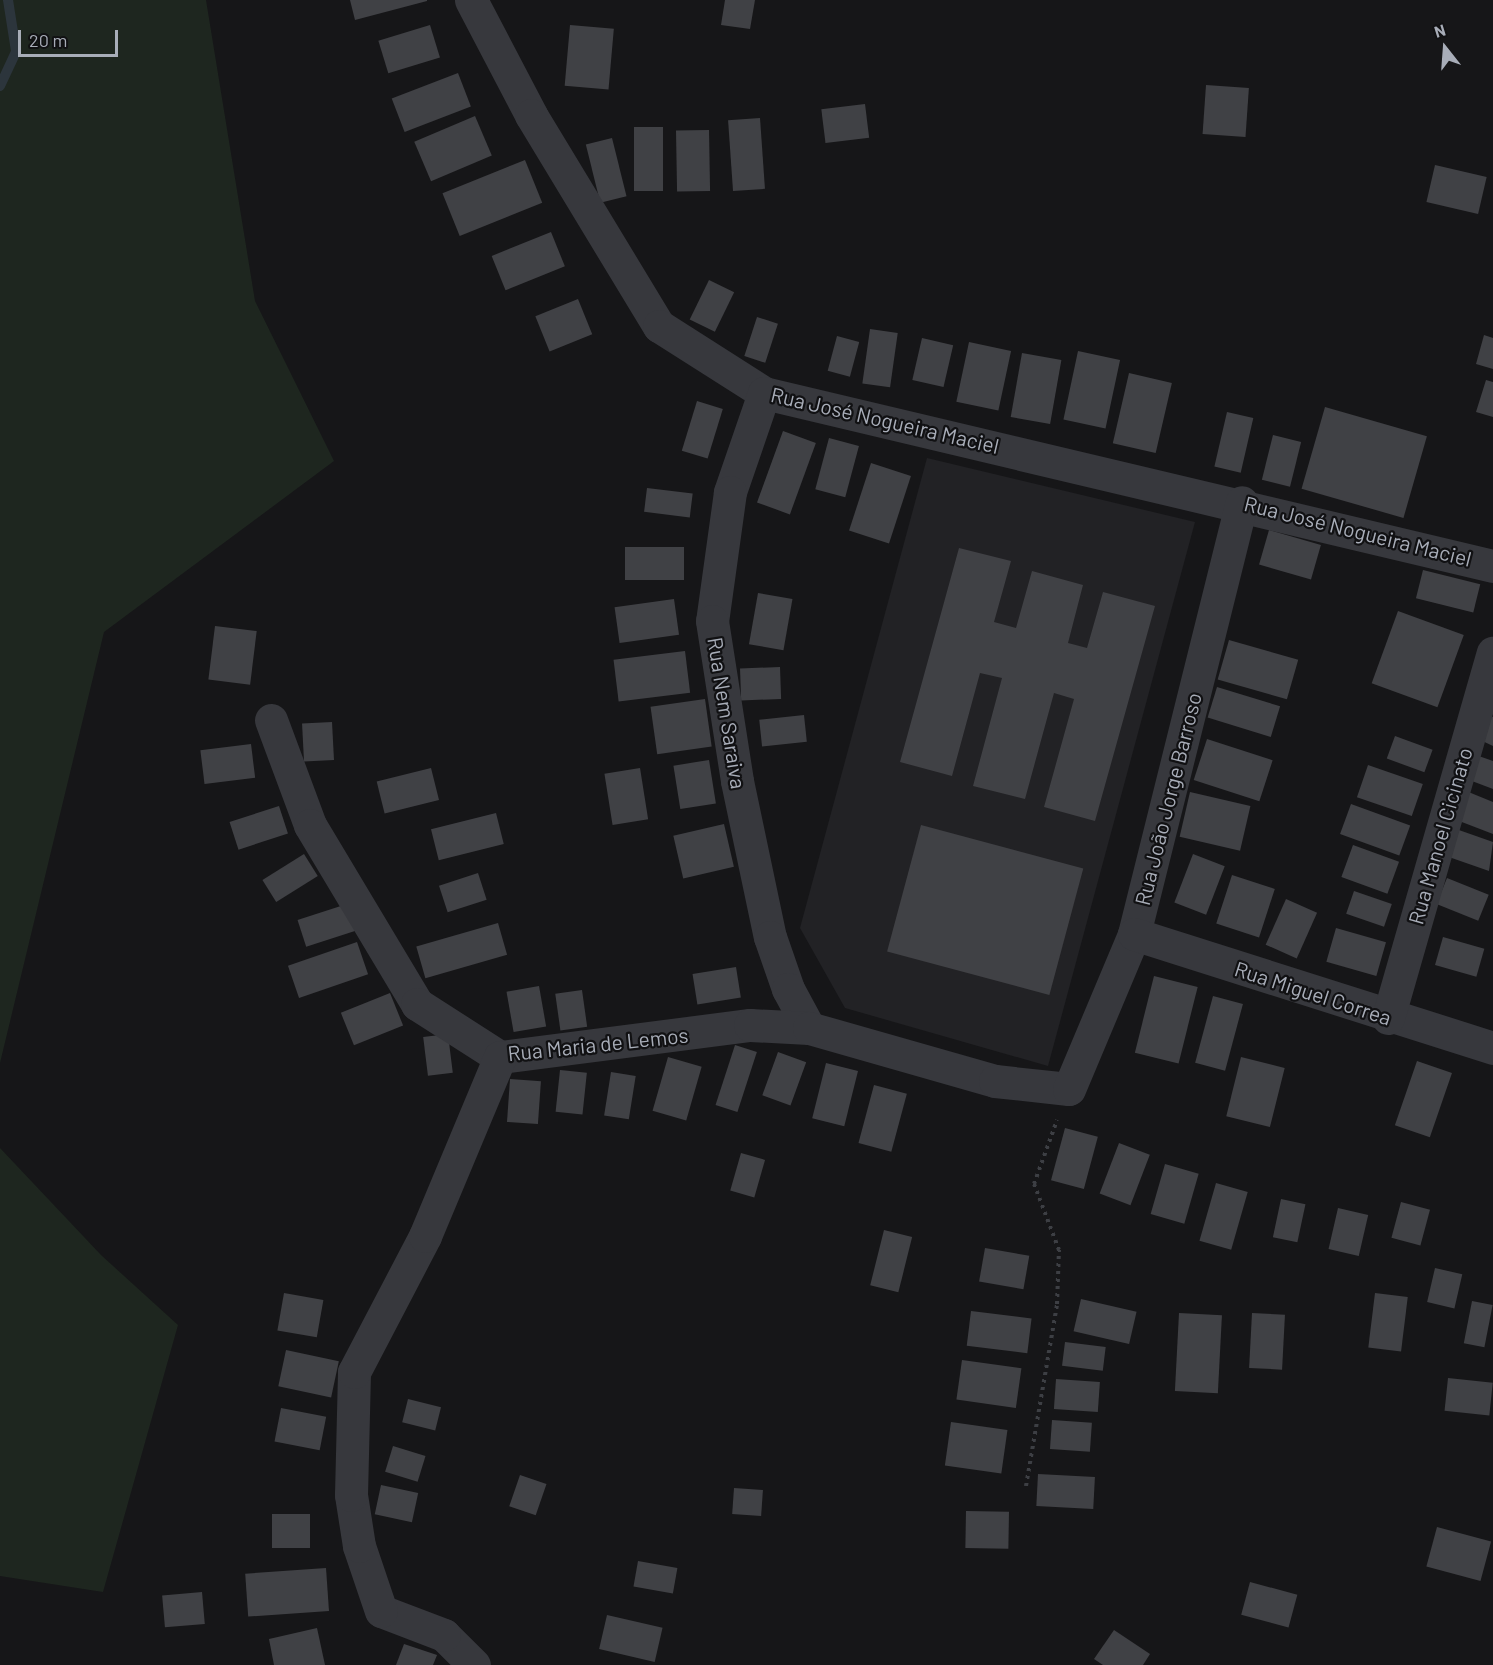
<!DOCTYPE html>
<html>
<head>
<meta charset="utf-8">
<style>
  body { margin:0 }
  #map { position:relative; width:1493px; height:1665px; overflow:hidden; background:#161618; font-family:Barlow,sans-serif }
  div>[style] { position:absolute }
  [style*='--x'] { left:calc(var(--x)*1px); top:calc(var(--y)*1px); width:calc(var(--w)*1px); rotate:calc(var(--a)*1deg) }
  .built>* { inset:0; background:#222225 }
  .green>* { inset:0; background:#1e261f }
  .stream>* { height:10px; margin:-5px; padding:0 5px; transform-origin:5px; border-radius:5px; background:#2c353c }
  .building>* { inset:0; background:#404145; transform-origin:0 0 }
  .path>* { height:4px; margin-top:-2px; transform-origin:0; background:repeating-linear-gradient(90deg,#3d3f44 0 3px,transparent 0 7.5px) }
  .street>* { height:33px; margin:-16.5px; padding:0 16.5px; transform-origin:16.5px; border-radius:16.5px; background:#37383d }
  span { translate:-50% -50%; white-space:nowrap; text-align:center; line-height:1.15; -webkit-text-stroke:4.5px #111113; paint-order:stroke }
  .street-label { font-size:21px; color:#a8adb8 }
  .north { position:absolute; left:1415px; top:18px; width:60px; height:60px; -webkit-text-stroke:4px #111113; paint-order:stroke; rotate:343deg; font-size:16px; font-weight:700; line-height:24px; text-align:center; color:#a8adb8 }
  .north::after { content:''; display:block; margin:auto; width:21px; height:27px; background:#a8adb8; clip-path:polygon(50% 0,100% 100%,50% 72%,0 100%) }
  .scale { position:absolute; left:18px; top:30px; width:100px; height:27px; box-sizing:border-box; border:3px solid #a8adb8; border-top:0; padding-left:8px; font-size:18px; line-height:21px; white-space:nowrap; color:#a8adb8; -webkit-text-stroke:4px #111113; paint-order:stroke }
</style>
</head>
<body>
<div id="map">
  <div class="built">
    <i style="clip-path:polygon(927px 458px,1195px 522px,1048px 1066px,845px 1008px,800px 928px)"></i>
  </div>
  <div class="green">
    <i style="clip-path:polygon(0 0,206px 0,255px 301px,334px 461px,104px 632px,0 1063px)"></i>
    <i style="clip-path:polygon(0 1148px,101px 1255px,178px 1325px,103px 1592px,0 1576px)"></i>
  </div>
  <div class="stream">
    <i style="--x:0;--y:86;--w:38;--a:-65"></i>
    <i style="--x:16;--y:51;--w:52;--a:-98.9"></i>
  </div>
  <div class="building">
    <i style="clip-path:polygon(350px 0,427px 0,427px 1px,355px 20px)"></i>
    <i style="clip-path:polygon(725px 0,755px 0,750px 29px,721px 25px)"></i>
    <i style="left:430px;top:25px;width:34px;height:54px;rotate:73deg"></i>
    <i style="left:570px;top:25px;width:44px;height:61px;rotate:5deg"></i>
    <i style="left:458px;top:73px;width:36px;height:71px;rotate:69deg"></i>
    <i style="left:1206px;top:85px;width:43px;height:49px;rotate:4deg"></i>
    <i style="left:865px;top:104px;width:34px;height:44px;rotate:83deg"></i>
    <i style="left:475px;top:116px;width:43px;height:66px;rotate:67deg"></i>
    <i style="left:760px;top:118px;width:71px;height:32px;rotate:86deg"></i>
    <i style="left:634px;top:127px;width:29px;height:64px"></i>
    <i style="left:709px;top:130px;width:61px;height:33px;rotate:89deg"></i>
    <i style="left:612px;top:138px;width:60px;height:27px;rotate:76deg"></i>
    <i style="left:525px;top:160px;width:46px;height:89px;rotate:68deg"></i>
    <i style="left:1435px;top:165px;width:53px;height:38px;rotate:13deg"></i>
    <i style="left:551px;top:232px;width:37px;height:64px;rotate:68deg"></i>
    <i style="left:709px;top:280px;width:28px;height:44px;rotate:26deg"></i>
    <i style="left:578px;top:299px;width:38px;height:46px;rotate:68deg"></i>
    <i style="left:757px;top:317px;width:22px;height:41px;rotate:18deg"></i>
    <i style="left:870px;top:329px;width:28px;height:55px;rotate:8deg"></i>
    <i style="clip-path:polygon(1484px 335px,1493px 338px,1493px 369px,1476px 364px)"></i>
    <i style="left:837px;top:336px;width:23px;height:36px;rotate:15deg"></i>
    <i style="left:922px;top:338px;width:32px;height:43px;rotate:13deg"></i>
    <i style="left:969px;top:342px;width:43px;height:61px;rotate:12deg"></i>
    <i style="left:1078px;top:351px;width:43px;height:70px;rotate:12deg"></i>
    <i style="left:1022px;top:353px;width:40px;height:65px;rotate:10deg"></i>
    <i style="left:1129px;top:373px;width:44px;height:72px;rotate:13deg"></i>
    <i style="clip-path:polygon(1486px 380px,1493px 382px,1493px 417px,1476px 412px)"></i>
    <i style="left:697px;top:401px;width:27px;height:52px;rotate:17deg"></i>
    <i style="left:1325px;top:407px;width:106px;height:85px;rotate:16deg"></i>
    <i style="left:1227px;top:412px;width:27px;height:56px;rotate:13deg"></i>
    <i style="left:783px;top:431px;width:35px;height:76px;rotate:20deg"></i>
    <i style="left:1273px;top:435px;width:29px;height:46px;rotate:14deg"></i>
    <i style="left:829px;top:438px;width:31px;height:53px;rotate:15deg"></i>
    <i style="left:871px;top:463px;width:42px;height:71px;rotate:18deg"></i>
    <i style="left:647px;top:488px;width:46px;height:24px;rotate:7deg"></i>
    <i style="left:1269px;top:530px;width:54px;height:36px;rotate:16deg"></i>
    <i style="left:684px;top:547px;width:33px;height:59px;rotate:90deg"></i>
    <i style="clip-path:polygon(959px 548px,1011px 561px,994px 622px,1016px 628px,1032px 571px,1083px 585px,1068px 643px,1087px 648px,1103px 592px,1155px 606px,1095px 821px,1044px 807px,1074px 699px,1054px 693px,1025px 799px,973px 786px,1002px 678px,980px 673px,952px 776px,900px 762px)"></i>
    <i style="left:1423px;top:570px;width:59px;height:29px;rotate:14deg"></i>
    <i style="left:758px;top:593px;width:35px;height:52px;rotate:10deg"></i>
    <i style="left:674px;top:599px;width:36px;height:60px;rotate:82deg"></i>
    <i style="left:1398px;top:611px;width:70px;height:77px;rotate:20deg"></i>
    <i style="left:215px;top:626px;width:42px;height:54px;rotate:7deg"></i>
    <i style="left:1229px;top:640px;width:72px;height:41px;rotate:16deg"></i>
    <i style="left:685px;top:651px;width:42px;height:72px;rotate:83deg"></i>
    <i style="left:780px;top:667px;width:32px;height:40px;rotate:88deg"></i>
    <i style="left:1217px;top:687px;width:66px;height:32px;rotate:17deg"></i>
    <i style="left:705px;top:699px;width:48px;height:55px;rotate:82deg"></i>
    <i style="clip-path:polygon(1486px 714px,1493px 717px,1493px 746px,1476px 738px)"></i>
    <i style="left:804px;top:715px;width:27px;height:45px;rotate:84deg"></i>
    <i style="left:332px;top:722px;width:38px;height:30px;rotate:87deg"></i>
    <i style="left:1395px;top:736px;width:40px;height:24px;rotate:20deg"></i>
    <i style="left:1207px;top:739px;width:69px;height:43px;rotate:18deg"></i>
    <i style="left:251px;top:744px;width:34px;height:51px;rotate:83deg"></i>
    <i style="clip-path:polygon(1473px 754px,1493px 761px,1493px 789px,1464px 778px)"></i>
    <i style="left:709px;top:760px;width:44px;height:36px;rotate:81deg"></i>
    <i style="left:1368px;top:765px;width:58px;height:34px;rotate:19deg"></i>
    <i style="left:431px;top:768px;width:33px;height:56px;rotate:76deg"></i>
    <i style="left:640px;top:768px;width:52px;height:36px;rotate:81deg"></i>
    <i style="clip-path:polygon(1466px 791px,1493px 802px,1493px 834px,1454px 819px)"></i>
    <i style="left:1190px;top:792px;width:62px;height:46px;rotate:13deg"></i>
    <i style="left:1351px;top:804px;width:63px;height:32px;rotate:20deg"></i>
    <i style="left:279px;top:806px;width:29px;height:52px;rotate:72deg"></i>
    <i style="left:496px;top:813px;width:32px;height:67px;rotate:76deg"></i>
    <i style="left:724px;top:824px;width:44px;height:52px;rotate:77deg"></i>
    <i style="left:921px;top:825px;width:168px;height:131px;rotate:15deg"></i>
    <i style="clip-path:polygon(1456px 829px,1493px 842px,1489px 871px,1446px 856px)"></i>
    <i style="left:1353px;top:845px;width:49px;height:34px;rotate:20deg"></i>
    <i style="left:304px;top:854px;width:26px;height:49px;rotate:58deg"></i>
    <i style="left:1193px;top:854px;width:34px;height:52px;rotate:21deg"></i>
    <i style="left:478px;top:873px;width:28px;height:41px;rotate:72deg"></i>
    <i style="left:1232px;top:875px;width:45px;height:51px;rotate:18deg"></i>
    <i style="left:1447px;top:878px;width:45px;height:28px;rotate:22deg"></i>
    <i style="left:1354px;top:891px;width:40px;height:24px;rotate:19deg"></i>
    <i style="left:1286px;top:899px;width:34px;height:50px;rotate:24deg"></i>
    <i style="left:347px;top:904px;width:28px;height:52px;rotate:72deg"></i>
    <i style="left:498px;top:923px;width:33px;height:85px;rotate:74deg"></i>
    <i style="left:1336px;top:928px;width:52px;height:35px;rotate:16deg"></i>
    <i style="left:1443px;top:937px;width:43px;height:29px;rotate:16deg"></i>
    <i style="left:357px;top:942px;width:34px;height:73px;rotate:71deg"></i>
    <i style="left:736px;top:967px;width:31px;height:44px;rotate:81deg"></i>
    <i style="left:1154px;top:976px;width:45px;height:79px;rotate:14deg"></i>
    <i style="left:539px;top:986px;width:41px;height:33px;rotate:80deg"></i>
    <i style="left:582px;top:990px;width:37px;height:27px;rotate:82deg"></i>
    <i style="left:390px;top:993px;width:35px;height:53px;rotate:68deg"></i>
    <i style="left:1213px;top:996px;width:31px;height:69px;rotate:15deg"></i>
    <i style="left:448px;top:1034px;width:39px;height:25px;rotate:83deg"></i>
    <i style="left:735px;top:1045px;width:23px;height:63px;rotate:18deg"></i>
    <i style="left:778px;top:1052px;width:30px;height:46px;rotate:20deg"></i>
    <i style="left:668px;top:1057px;width:35px;height:56px;rotate:16deg"></i>
    <i style="left:1241px;top:1057px;width:45px;height:61px;rotate:14deg"></i>
    <i style="left:1417px;top:1061px;width:37px;height:68px;rotate:19deg"></i>
    <i style="left:826px;top:1063px;width:33px;height:57px;rotate:14deg"></i>
    <i style="left:560px;top:1070px;width:27px;height:42px;rotate:6deg"></i>
    <i style="left:611px;top:1072px;width:25px;height:44px;rotate:9deg"></i>
    <i style="left:510px;top:1079px;width:31px;height:43px;rotate:4deg"></i>
    <i style="left:874px;top:1085px;width:34px;height:60px;rotate:15deg"></i>
    <i style="left:1065px;top:1128px;width:34px;height:54px;rotate:15deg"></i>
    <i style="left:1119px;top:1143px;width:33px;height:54px;rotate:21deg"></i>
    <i style="left:741px;top:1153px;width:25px;height:39px;rotate:16deg"></i>
    <i style="left:1165px;top:1164px;width:35px;height:52px;rotate:16deg"></i>
    <i style="left:1216px;top:1183px;width:33px;height:60px;rotate:16deg"></i>
    <i style="left:1281px;top:1199px;width:25px;height:39px;rotate:12deg"></i>
    <i style="left:1401px;top:1202px;width:30px;height:37px;rotate:15deg"></i>
    <i style="left:1338px;top:1208px;width:31px;height:42px;rotate:13deg"></i>
    <i style="left:884px;top:1230px;width:29px;height:57px;rotate:14deg"></i>
    <i style="left:985px;top:1248px;width:45px;height:34px;rotate:10deg"></i>
    <i style="left:1435px;top:1268px;width:28px;height:35px;rotate:13deg"></i>
    <i style="left:284px;top:1293px;width:40px;height:38px;rotate:10deg"></i>
    <i style="left:1375px;top:1293px;width:33px;height:55px;rotate:7deg"></i>
    <i style="left:1081px;top:1299px;width:57px;height:33px;rotate:13deg"></i>
    <i style="left:1472px;top:1301px;width:21px;height:43px;rotate:11deg"></i>
    <i style="left:971px;top:1311px;width:61px;height:35px;rotate:7deg"></i>
    <i style="left:1179px;top:1313px;width:43px;height:78px;rotate:3deg"></i>
    <i style="left:1252px;top:1313px;width:33px;height:55px;rotate:3deg"></i>
    <i style="left:1065px;top:1342px;width:41px;height:24px;rotate:7deg"></i>
    <i style="left:286px;top:1350px;width:54px;height:37px;rotate:12deg"></i>
    <i style="left:962px;top:1360px;width:60px;height:40px;rotate:8deg"></i>
    <i style="left:1448px;top:1378px;width:45px;height:33px;rotate:6deg"></i>
    <i style="left:1056px;top:1379px;width:44px;height:30px;rotate:4deg"></i>
    <i style="left:408px;top:1399px;width:34px;height:24px;rotate:14deg"></i>
    <i style="left:281px;top:1408px;width:46px;height:34px;rotate:11deg"></i>
    <i style="left:1052px;top:1420px;width:40px;height:29px;rotate:4deg"></i>
    <i style="left:951px;top:1422px;width:57px;height:44px;rotate:8deg"></i>
    <i style="left:393px;top:1446px;width:34px;height:27px;rotate:17deg"></i>
    <i style="left:1038px;top:1474px;width:57px;height:32px;rotate:3deg"></i>
    <i style="left:520px;top:1475px;width:28px;height:33px;rotate:19deg"></i>
    <i style="left:381px;top:1485px;width:38px;height:30px;rotate:12deg"></i>
    <i style="left:734px;top:1488px;width:29px;height:26px;rotate:4deg"></i>
    <i style="left:966px;top:1511px;width:43px;height:37px;rotate:1deg"></i>
    <i style="left:310px;top:1514px;width:34px;height:38px;rotate:90deg"></i>
    <i style="left:1437px;top:1527px;width:56px;height:41px;rotate:15deg"></i>
    <i style="left:638px;top:1561px;width:40px;height:26px;rotate:10deg"></i>
    <i style="left:326px;top:1568px;width:43px;height:81px;rotate:86deg"></i>
    <i style="left:1250px;top:1582px;width:49px;height:34px;rotate:15deg"></i>
    <i style="left:202px;top:1592px;width:32px;height:40px;rotate:85deg"></i>
    <i style="left:607px;top:1615px;width:57px;height:35px;rotate:13deg"></i>
    <i style="clip-path:polygon(317px 1628px,325px 1665px,274px 1665px,269px 1639px)"></i>
    <i style="clip-path:polygon(1114px 1630px,1150px 1654px,1143px 1665px,1103px 1665px,1094px 1659px)"></i>
    <i style="clip-path:polygon(404px 1644px,437px 1655px,433px 1665px,396px 1665px)"></i>
  </div>
  <div class="path">
    <i style="--x:1026;--y:1486;--w:185;--a:-80.3"></i>
    <i style="--x:1057;--y:1304;--w:54;--a:-87.9"></i>
    <i style="--x:1059;--y:1250;--w:71;--a:-110.7"></i>
    <i style="--x:1034;--y:1184;--w:68;--a:-70.2"></i>
  </div>
  <div class="street">
    <i style="--x:471;--y:0;--w:130;--a:62.4"></i>
    <i style="--x:531;--y:115;--w:247;--a:58.8"></i>
    <i style="--x:659;--y:326;--w:125;--a:32.5"></i>
    <i style="--x:764;--y:393;--w:749;--a:13.35"></i>
    <i style="--x:764;--y:393;--w:105;--a:109"></i>
    <i style="--x:730;--y:492;--w:130;--a:97.9"></i>
    <i style="--x:712;--y:621;--w:162;--a:81.1"></i>
    <i style="--x:737;--y:781;--w:159;--a:78.1"></i>
    <i style="--x:770;--y:937;--w:55;--a:70.9"></i>
    <i style="--x:788;--y:989;--w:44;--a:61.7"></i>
    <i style="--x:271;--y:720;--w:112;--a:69.6"></i>
    <i style="--x:310;--y:825;--w:209;--a:59.1"></i>
    <i style="--x:417;--y:1004;--w:98;--a:32.6"></i>
    <i style="--x:500;--y:1057;--w:252;--a:-7.3"></i>
    <i style="--x:750;--y:1025;--w:59;--a:2.9"></i>
    <i style="--x:809;--y:1028;--w:193;--a:15.9"></i>
    <i style="--x:995;--y:1081;--w:74;--a:6.2"></i>
    <i style="--x:1069;--y:1089;--w:168;--a:-67.2"></i>
    <i style="--x:1134;--y:934;--w:445;--a:-76"></i>
    <i style="--x:1134;--y:934;--w:377;--a:17.6"></i>
    <i style="--x:1388;--y:1018;--w:380;--a:-74"></i>
    <i style="--x:474;--y:1665;--w:42;--a:-135"></i>
    <i style="--x:444;--y:1635;--w:67;--a:-159.1"></i>
    <i style="--x:381;--y:1611;--w:69;--a:-108.7"></i>
    <i style="--x:359;--y:1546;--w:52;--a:-98.9"></i>
    <i style="--x:351;--y:1495;--w:123;--a:-88.6"></i>
    <i style="--x:354;--y:1372;--w:153;--a:-62.4"></i>
    <i style="--x:425;--y:1236;--w:194;--a:-67.3"></i>
  </div>
  <div class="street-label">
    <span style="left:885px;top:420px;rotate:13deg">Rua José Nogueira Maciel</span>
    <span style="left:1358px;top:531px;rotate:14deg">Rua José Nogueira Maciel</span>
    <span style="left:727px;top:713px;rotate:81deg">Rua Nem Saraiva</span>
    <span style="left:1168px;top:799px;rotate:-76deg">Rua João Jorge Barroso</span>
    <span style="left:1440px;top:836px;rotate:-74deg">Rua Manoel Cicinato</span>
    <span style="left:1313px;top:993px;rotate:18deg">Rua Miguel Correa</span>
    <span style="left:598px;top:1044px;rotate:-6deg">Rua Maria de Lemos</span>
  </div>
  <div class="north">N</div>
  <div class="scale">20 m</div>
</div>
</body>
</html>
